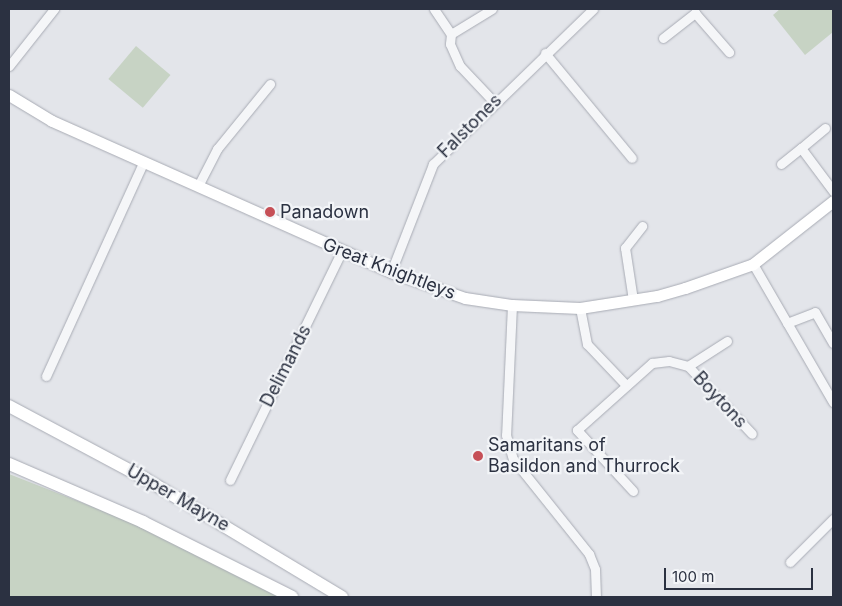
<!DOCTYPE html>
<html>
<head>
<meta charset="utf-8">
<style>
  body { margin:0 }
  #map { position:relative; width:842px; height:606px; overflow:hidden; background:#e3e5ea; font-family:Inter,sans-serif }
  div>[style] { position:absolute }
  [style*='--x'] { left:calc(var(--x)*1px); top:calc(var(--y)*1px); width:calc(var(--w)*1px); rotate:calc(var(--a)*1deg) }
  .green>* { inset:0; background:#c7d3c4; transform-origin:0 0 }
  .roads { filter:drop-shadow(0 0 1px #a8abb4) drop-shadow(0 0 1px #a8abb4) }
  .street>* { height:9px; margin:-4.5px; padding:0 4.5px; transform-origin:4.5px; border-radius:4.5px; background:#f5f6f8 }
  .secondary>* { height:11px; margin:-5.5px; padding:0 5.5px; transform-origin:5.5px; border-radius:5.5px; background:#fff }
  .primary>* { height:12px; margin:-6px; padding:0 6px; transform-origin:6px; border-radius:6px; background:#fff }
  .dots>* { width:14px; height:14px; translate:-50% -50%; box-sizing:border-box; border:2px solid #f2f4f7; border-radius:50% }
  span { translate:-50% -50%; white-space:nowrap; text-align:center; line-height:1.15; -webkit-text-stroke:4.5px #f2f4f7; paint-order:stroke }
  .street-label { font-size:18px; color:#2b3141 }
  .poi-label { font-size:18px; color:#2b3141 }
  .left { translate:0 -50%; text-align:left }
  .frame { position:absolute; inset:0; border:10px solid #2b3141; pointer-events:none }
  .scale { position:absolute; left:664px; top:568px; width:149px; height:22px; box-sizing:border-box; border:2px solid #2b3141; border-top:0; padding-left:6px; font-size:15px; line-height:18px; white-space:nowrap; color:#2b3141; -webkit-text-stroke:4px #f2f4f7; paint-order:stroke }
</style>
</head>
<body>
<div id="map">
  <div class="green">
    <i style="clip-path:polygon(780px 9px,833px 9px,833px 32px,805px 55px,773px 15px)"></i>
    <i style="left:136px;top:46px;width:45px;height:43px;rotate:40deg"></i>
    <i style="clip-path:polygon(9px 474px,139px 525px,285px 597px,9px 597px)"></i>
  </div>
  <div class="roads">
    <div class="street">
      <i style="--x:434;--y:9;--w:30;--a:56"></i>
      <i style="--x:451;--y:34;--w:10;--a:96"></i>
      <i style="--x:450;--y:44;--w:24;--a:66"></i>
      <i style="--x:460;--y:66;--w:50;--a:46.6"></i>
      <i style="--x:451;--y:34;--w:48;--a:-31.4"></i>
      <i style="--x:663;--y:38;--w:41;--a:-38"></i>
      <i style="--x:695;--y:13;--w:52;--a:48.9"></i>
      <i style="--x:545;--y:53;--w:136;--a:50.4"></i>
      <i style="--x:9;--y:66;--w:73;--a:-51.7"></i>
      <i style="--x:825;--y:128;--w:31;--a:140"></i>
      <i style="--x:801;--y:148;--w:54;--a:53.3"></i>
      <i style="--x:781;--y:164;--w:26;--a:-39"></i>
      <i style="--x:198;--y:186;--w:42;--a:-62.8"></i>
      <i style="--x:217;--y:149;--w:84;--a:-50.8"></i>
      <i style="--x:753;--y:264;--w:160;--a:59.9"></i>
      <i style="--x:391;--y:272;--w:116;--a:-68.7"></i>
      <i style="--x:433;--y:164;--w:223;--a:-44.1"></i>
      <i style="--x:633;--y:300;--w:53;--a:-98.7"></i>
      <i style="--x:625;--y:248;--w:28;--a:-52"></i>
      <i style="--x:512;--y:305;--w:130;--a:92.6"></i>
      <i style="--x:506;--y:435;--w:25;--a:74"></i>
      <i style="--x:513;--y:459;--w:122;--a:51.3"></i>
      <i style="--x:589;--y:554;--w:16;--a:68"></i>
      <i style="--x:595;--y:569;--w:28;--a:88"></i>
      <i style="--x:580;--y:308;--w:37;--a:79"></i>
      <i style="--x:587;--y:344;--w:57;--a:46.4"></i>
      <i style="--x:787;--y:323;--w:30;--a:-21"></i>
      <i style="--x:815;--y:312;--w:36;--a:60"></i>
      <i style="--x:727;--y:341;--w:46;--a:147.3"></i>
      <i style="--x:688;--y:366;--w:93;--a:46.7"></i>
      <i style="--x:46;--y:376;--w:234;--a:-65.5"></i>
      <i style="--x:230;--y:480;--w:254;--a:-64"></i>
      <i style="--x:633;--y:491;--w:83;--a:-132.6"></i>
      <i style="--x:577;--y:430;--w:101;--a:-41.8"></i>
      <i style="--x:652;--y:363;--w:17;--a:-7"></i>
      <i style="--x:669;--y:361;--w:20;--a:15"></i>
      <i style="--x:790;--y:562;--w:61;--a:-45"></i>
    </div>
    <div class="secondary">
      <i style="--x:9;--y:95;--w:50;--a:31.2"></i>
      <i style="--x:52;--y:121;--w:371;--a:24"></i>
      <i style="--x:391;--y:272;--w:78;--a:19.4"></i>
      <i style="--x:465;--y:298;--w:48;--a:8.5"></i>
      <i style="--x:512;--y:305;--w:68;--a:2.5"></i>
      <i style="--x:580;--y:308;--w:78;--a:-8.9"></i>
      <i style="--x:657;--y:296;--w:29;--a:-16"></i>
      <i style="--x:685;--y:288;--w:72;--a:-19.4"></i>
      <i style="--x:753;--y:264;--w:102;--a:-38.2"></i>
    </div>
    <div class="primary">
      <i style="--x:9;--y:406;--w:153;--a:28.1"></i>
      <i style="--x:144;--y:478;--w:231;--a:31"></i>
      <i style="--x:9;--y:464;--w:146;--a:23.4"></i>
      <i style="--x:143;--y:522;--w:167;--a:26.7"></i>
    </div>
  </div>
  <div class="dots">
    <i style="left:270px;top:212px;background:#c65057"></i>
    <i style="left:478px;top:456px;background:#c65057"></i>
  </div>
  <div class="street-label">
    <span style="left:470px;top:126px;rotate:-45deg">Falstones</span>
    <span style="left:389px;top:269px;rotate:21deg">Great Knightleys</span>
    <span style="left:286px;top:366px;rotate:-63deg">Delimands</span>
    <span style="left:720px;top:400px;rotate:47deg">Boytons</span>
    <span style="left:178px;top:498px;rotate:30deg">Upper Mayne</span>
  </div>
  <div class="poi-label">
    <span class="left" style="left:280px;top:212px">Panadown</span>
    <span class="left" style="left:488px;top:456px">Samaritans of<br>Basildon and Thurrock</span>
  </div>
  <div class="frame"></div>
  <div class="scale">100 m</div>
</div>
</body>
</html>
